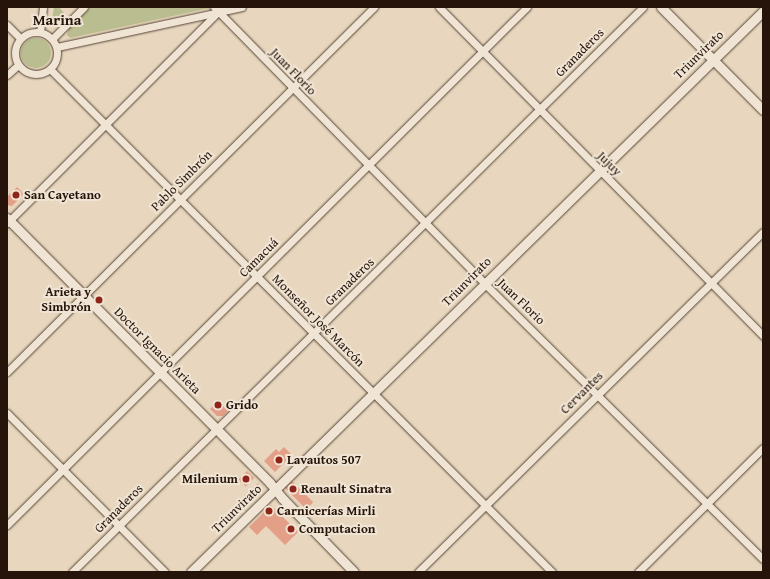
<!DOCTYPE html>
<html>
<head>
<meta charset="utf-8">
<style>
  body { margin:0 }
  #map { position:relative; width:770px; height:579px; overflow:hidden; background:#e8d7be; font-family:"Gentium Book Plus",serif }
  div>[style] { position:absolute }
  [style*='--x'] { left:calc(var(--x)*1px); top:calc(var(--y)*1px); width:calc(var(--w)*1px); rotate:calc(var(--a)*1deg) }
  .green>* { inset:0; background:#babd8f }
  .round { border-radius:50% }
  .building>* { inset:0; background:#e49f89; transform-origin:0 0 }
  .roads { filter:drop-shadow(0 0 1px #564436) drop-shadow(0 0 1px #564436) }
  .street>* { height:7px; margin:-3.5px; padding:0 3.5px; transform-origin:3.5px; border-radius:3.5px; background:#f0e5d5 }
  .street>.ring { margin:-3.5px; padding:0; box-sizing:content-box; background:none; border:7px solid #f0e5d5; border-radius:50% }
  .secondary>* { height:9px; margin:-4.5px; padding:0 4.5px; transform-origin:4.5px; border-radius:4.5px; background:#f0e5d5 }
  .dots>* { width:11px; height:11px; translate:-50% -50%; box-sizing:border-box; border:2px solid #f0e5d5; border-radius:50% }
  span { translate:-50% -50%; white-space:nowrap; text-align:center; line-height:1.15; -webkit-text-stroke:4px #f0e5d5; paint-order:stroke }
  .street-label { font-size:13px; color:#261309 }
  .poi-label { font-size:13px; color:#261309; font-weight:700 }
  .left { translate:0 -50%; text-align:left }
  .right { translate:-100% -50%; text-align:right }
  .quarter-label { font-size:15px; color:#261309; font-weight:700 }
  .frame { position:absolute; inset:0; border:8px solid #261309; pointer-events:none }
</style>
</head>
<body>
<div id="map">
  <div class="green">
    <i style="clip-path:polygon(54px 7px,59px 7px,64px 13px,62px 17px,52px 19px)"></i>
    <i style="clip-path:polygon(90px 7px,210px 7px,210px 8px,70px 38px,67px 35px,69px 27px)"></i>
    <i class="round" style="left:21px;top:38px;width:30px;height:30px"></i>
  </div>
  <div class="building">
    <i style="clip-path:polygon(17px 187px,24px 194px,12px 206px,7px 205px,7px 197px)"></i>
    <i style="clip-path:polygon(218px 401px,228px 411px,223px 416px,217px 416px,210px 409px)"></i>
    <i style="clip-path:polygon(284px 447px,292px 455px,275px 472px,264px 461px,276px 449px,279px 452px)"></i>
    <i style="left:247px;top:471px;width:10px;height:12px;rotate:45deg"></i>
    <i style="left:292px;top:481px;width:30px;height:10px;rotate:45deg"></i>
    <i style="clip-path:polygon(258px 483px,260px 490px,249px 501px,244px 496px)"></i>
    <i style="clip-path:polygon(271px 505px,298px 532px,285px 545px,266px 526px,257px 535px,249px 527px)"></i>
  </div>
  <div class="roads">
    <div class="street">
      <i style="--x:214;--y:7;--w:386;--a:45.6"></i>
      <i style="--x:484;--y:283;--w:392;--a:44.7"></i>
      <i style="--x:439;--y:7;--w:462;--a:45.4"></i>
      <i style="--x:7;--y:25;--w:18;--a:45"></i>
      <i class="ring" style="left:15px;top:32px;width:35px;height:35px"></i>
      <i style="--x:40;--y:32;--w:25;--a:-83"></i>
      <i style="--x:52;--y:39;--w:45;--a:-45"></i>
      <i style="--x:57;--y:47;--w:189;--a:-12.2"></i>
      <i style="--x:50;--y:69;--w:711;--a:45.06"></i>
      <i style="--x:7;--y:75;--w:15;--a:-42"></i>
      <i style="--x:7;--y:223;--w:305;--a:-45"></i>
      <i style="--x:7;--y:372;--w:518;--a:-44.84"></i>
      <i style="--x:7;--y:413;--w:224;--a:45.2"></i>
      <i style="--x:7;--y:525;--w:734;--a:-44.89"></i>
      <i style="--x:72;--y:572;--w:803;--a:-44.7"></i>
      <i style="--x:418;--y:572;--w:484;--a:-44.6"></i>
      <i style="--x:638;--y:572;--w:176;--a:-44.8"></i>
    </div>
    <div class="secondary">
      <i style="--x:661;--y:7;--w:145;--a:45.3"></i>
      <i style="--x:7;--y:218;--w:373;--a:45.2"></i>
      <i style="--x:270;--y:483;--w:19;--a:51"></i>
      <i style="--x:282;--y:498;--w:103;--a:45.8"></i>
      <i style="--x:191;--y:572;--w:801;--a:-44.44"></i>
    </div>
  </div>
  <div class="dots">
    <i style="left:16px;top:195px;background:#8f2418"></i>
    <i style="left:99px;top:300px;background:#8f2418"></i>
    <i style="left:218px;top:405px;background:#8f2418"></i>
    <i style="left:279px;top:460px;background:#8f2418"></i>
    <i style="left:246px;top:479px;background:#8f2418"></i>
    <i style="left:293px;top:489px;background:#8f2418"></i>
    <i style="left:269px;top:511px;background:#8f2418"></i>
    <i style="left:291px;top:529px;background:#8f2418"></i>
  </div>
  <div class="street-label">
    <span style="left:580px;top:53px;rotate:-45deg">Granaderos</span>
    <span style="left:699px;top:55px;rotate:-44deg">Triunvirato</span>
    <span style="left:293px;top:72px;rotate:46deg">Juan Florio</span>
    <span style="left:609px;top:164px;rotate:45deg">Jujuy</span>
    <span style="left:182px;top:181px;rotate:-45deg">Pablo Simbrón</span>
    <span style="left:259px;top:258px;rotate:-45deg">Camacuá</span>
    <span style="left:350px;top:282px;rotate:-44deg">Granaderos</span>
    <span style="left:467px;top:282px;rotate:-45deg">Triunvirato</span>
    <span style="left:521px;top:302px;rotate:44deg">Juan Florio</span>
    <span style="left:318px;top:321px;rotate:45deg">Monseñor José Marcón</span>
    <span style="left:157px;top:351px;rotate:45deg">Doctor Ignacio Arieta</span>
    <span style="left:582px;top:393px;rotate:-45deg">Cervantes</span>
    <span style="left:119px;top:509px;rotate:-45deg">Granaderos</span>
    <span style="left:237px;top:509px;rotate:-44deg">Triunvirato</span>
  </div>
  <div class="poi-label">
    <span class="left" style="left:24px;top:195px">San Cayetano</span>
    <span class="right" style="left:91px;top:300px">Arieta y<br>Simbrón</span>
    <span class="left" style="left:226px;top:405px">Grido</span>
    <span class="left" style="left:287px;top:460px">Lavautos 507</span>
    <span class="right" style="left:238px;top:479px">Milenium</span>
    <span class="left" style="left:301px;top:489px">Renault Sinatra</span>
    <span class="left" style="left:277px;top:511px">Carnicerías Mirli</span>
    <span class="left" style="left:299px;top:529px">Computacion</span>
  </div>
  <div class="quarter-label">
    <span style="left:57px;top:20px">Marina</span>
  </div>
  <div class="frame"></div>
</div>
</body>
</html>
